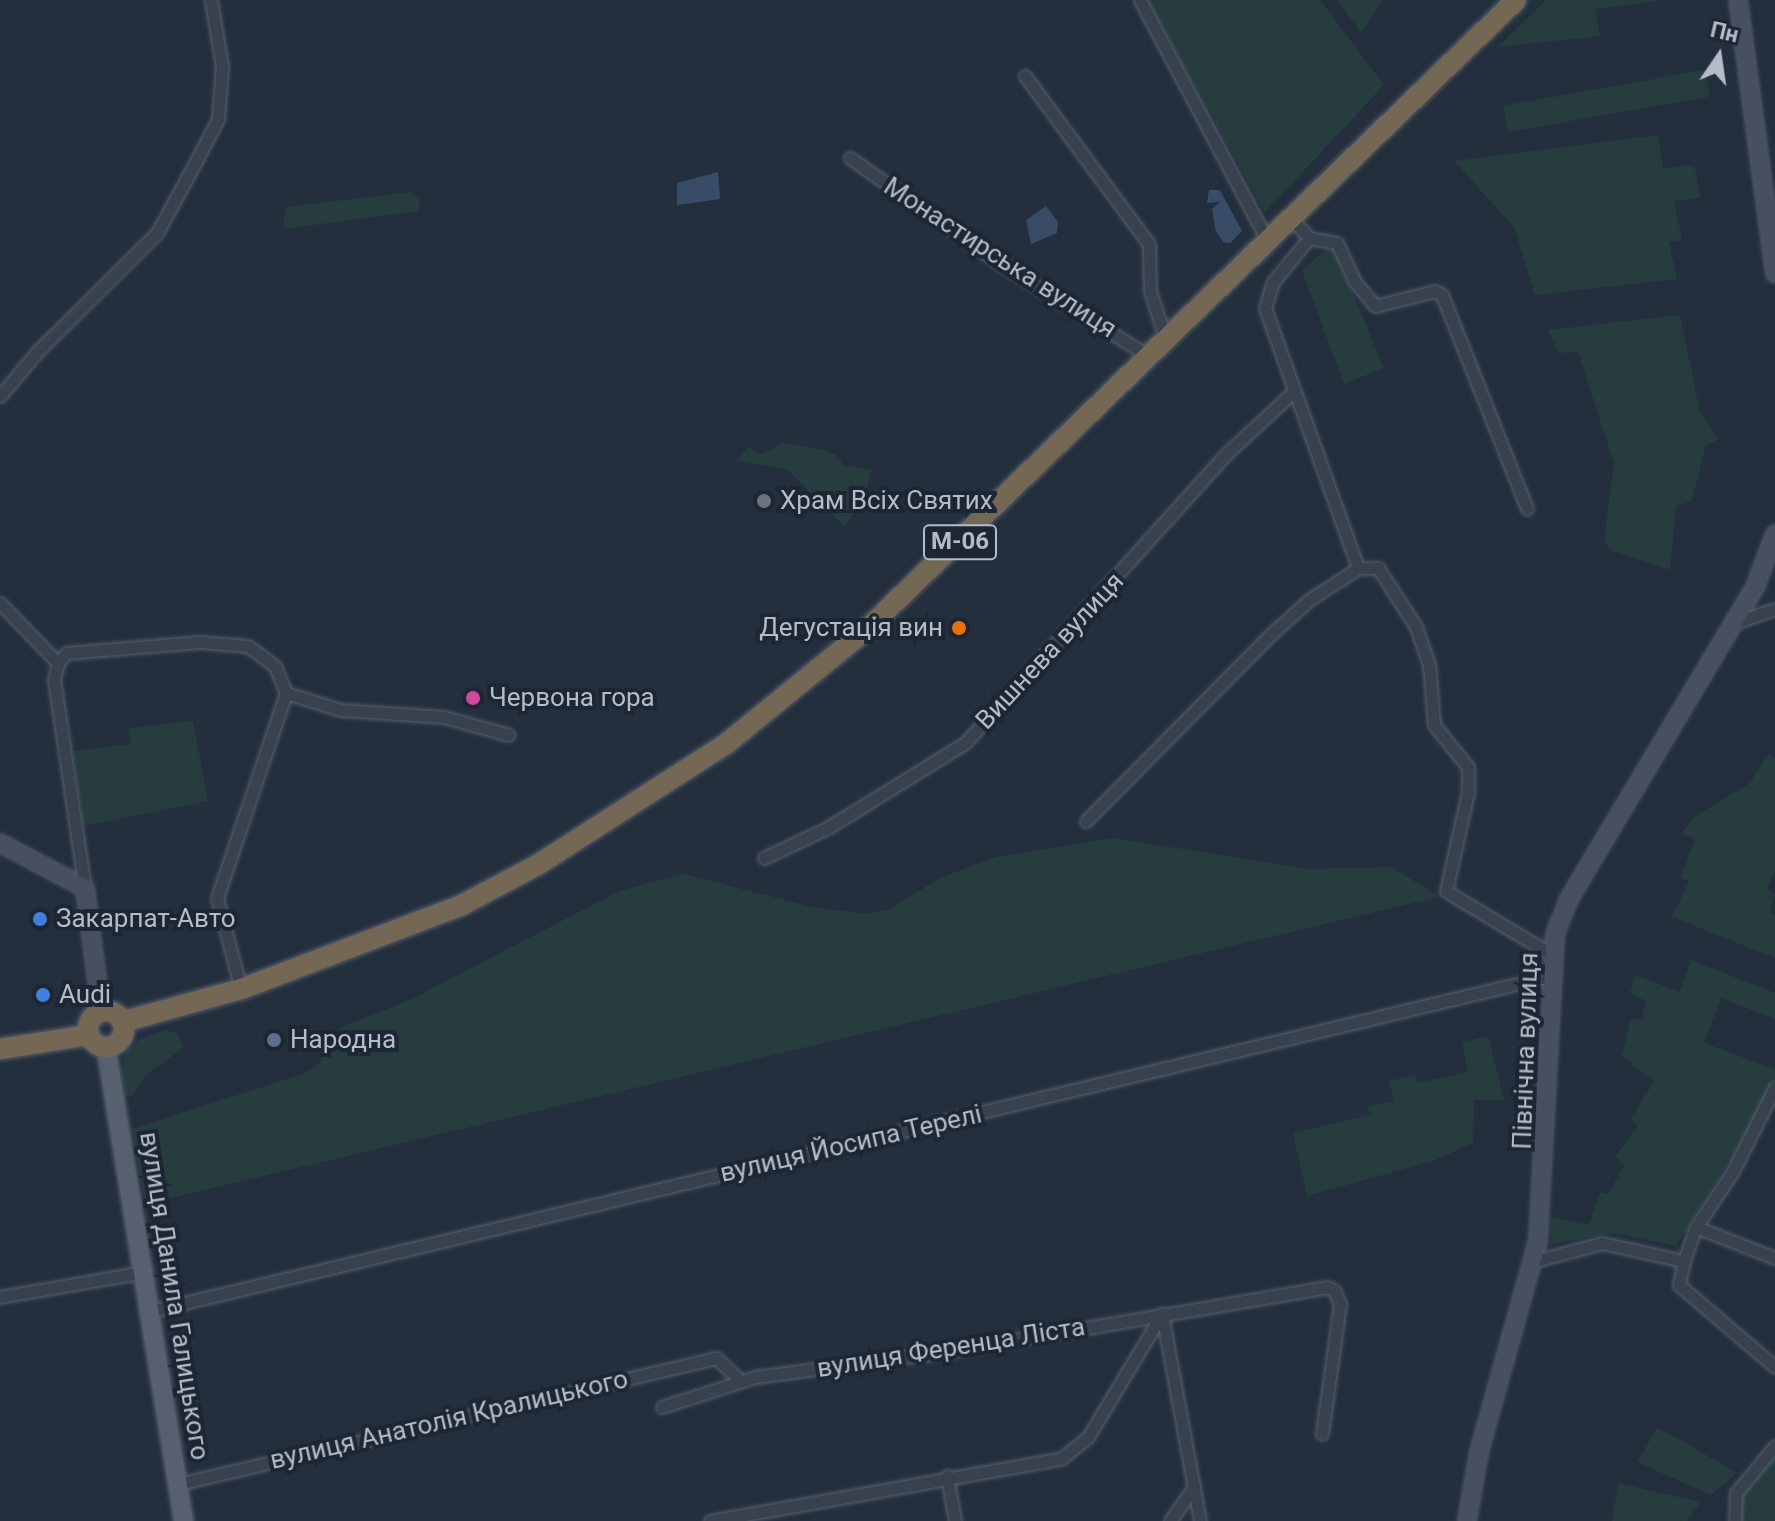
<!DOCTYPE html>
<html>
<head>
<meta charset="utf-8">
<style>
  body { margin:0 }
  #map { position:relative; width:1775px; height:1521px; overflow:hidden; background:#242f3e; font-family:Roboto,sans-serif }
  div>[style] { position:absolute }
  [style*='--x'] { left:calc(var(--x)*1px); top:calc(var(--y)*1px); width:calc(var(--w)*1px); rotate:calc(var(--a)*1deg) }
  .green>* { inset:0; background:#263c3f; transform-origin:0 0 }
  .water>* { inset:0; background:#394c67 }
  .roads { filter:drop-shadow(0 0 2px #565f6c) drop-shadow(0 0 2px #565f6c) }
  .street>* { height:11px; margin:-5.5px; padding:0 5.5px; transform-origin:5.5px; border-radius:5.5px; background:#38414e }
  .secondary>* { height:16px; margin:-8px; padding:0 8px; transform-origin:8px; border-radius:8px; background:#465061 }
  .primary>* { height:18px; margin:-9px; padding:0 9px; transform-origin:9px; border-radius:9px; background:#56606e }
  .highway>* { height:20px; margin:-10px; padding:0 10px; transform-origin:10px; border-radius:10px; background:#746855 }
  .highway>.ring { margin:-10px; padding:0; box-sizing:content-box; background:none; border:20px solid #746855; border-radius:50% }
  .dots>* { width:22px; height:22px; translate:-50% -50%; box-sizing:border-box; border:4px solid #1d2633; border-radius:50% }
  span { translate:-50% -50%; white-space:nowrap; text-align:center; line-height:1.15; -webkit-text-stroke:8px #1d2633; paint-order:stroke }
  .shield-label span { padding:2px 6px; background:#1d2633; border:2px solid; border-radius:6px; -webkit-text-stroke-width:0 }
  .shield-label { font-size:24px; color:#b4bcc9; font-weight:700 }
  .street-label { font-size:26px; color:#b4bcc9 }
  .poi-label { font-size:26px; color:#b4bcc9 }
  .left { translate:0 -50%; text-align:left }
  .right { translate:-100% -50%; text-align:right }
  .north { position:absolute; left:1679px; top:16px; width:80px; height:80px; -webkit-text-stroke:6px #1d2633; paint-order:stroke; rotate:13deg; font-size:22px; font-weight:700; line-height:32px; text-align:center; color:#b4bcc9 }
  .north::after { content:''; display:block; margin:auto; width:28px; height:36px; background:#b4bcc9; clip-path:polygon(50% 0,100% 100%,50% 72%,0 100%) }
</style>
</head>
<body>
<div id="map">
  <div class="green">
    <i style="clip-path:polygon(1147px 0,1320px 0,1384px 85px,1265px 212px)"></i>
    <i style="clip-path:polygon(1337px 0,1383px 0,1361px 32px)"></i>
    <i style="clip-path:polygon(1546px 0,1658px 0,1658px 1px,1595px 9px,1600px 36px,1498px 47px)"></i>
    <i style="left:1705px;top:70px;width:27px;height:205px;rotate:80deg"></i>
    <i style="clip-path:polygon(1658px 135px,1663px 168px,1694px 165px,1701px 198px,1674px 201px,1682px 240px,1669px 242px,1677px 279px,1535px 295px,1514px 227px,1454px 161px)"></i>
    <i style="clip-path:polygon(411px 192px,420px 200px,418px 211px,283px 229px,286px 207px)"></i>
    <i style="clip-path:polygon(1332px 244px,1384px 368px,1344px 384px,1302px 271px)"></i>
    <i style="clip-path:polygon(1680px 315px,1700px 412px,1718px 439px,1705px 447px,1692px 501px,1676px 506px,1670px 570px,1611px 550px,1604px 541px,1614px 463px,1578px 352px,1558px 353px,1548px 330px)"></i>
    <i style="clip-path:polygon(784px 443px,821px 449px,837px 455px,843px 465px,872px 470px,865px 495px,845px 527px,788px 470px,737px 460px,748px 447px,762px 454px)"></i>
    <i style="clip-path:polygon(193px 721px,208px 801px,84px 826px,73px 751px,131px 744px,128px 728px)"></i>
    <i style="clip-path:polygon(1768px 755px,1775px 758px,1775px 870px,1767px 889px,1775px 893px,1770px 912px,1775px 915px,1775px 958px,1672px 917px,1689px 881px,1681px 878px,1695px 838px,1681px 834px,1694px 817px,1749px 784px)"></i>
    <i style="clip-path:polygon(1114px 838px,1308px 869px,1392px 867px,1439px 897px,145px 1204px,132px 1129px,303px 1074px,318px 1065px,341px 1027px,410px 1000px,619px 891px,684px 874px,812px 907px,867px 914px,890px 909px,940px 878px,995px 857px)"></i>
    <i style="clip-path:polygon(1691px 960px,1775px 993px,1775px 1019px,1721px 998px,1704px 1043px,1775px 1069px,1775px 1077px,1748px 1132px,1676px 1246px,1614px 1233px,1551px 1244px,1550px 1217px,1589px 1225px,1600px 1192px,1608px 1194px,1625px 1165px,1615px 1157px,1637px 1127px,1631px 1118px,1654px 1082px,1622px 1056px,1631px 1018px,1641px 1020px,1646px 1001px,1630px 993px,1635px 975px,1680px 992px)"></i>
    <i style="clip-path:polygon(165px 1030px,178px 1034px,183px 1048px,147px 1074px,132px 1096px,125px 1096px,121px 1070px,126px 1052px,139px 1040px)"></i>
    <i style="clip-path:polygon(1488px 1036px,1504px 1100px,1474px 1100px,1473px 1143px,1433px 1161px,1307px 1196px,1293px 1133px,1370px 1115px,1368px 1107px,1394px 1101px,1389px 1081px,1415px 1075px,1417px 1083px,1468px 1072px,1462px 1042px)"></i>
    <i style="clip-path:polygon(1657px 1428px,1679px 1439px,1737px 1473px,1711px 1495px,1637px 1462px)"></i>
    <i style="clip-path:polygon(1775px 1452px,1775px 1521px,1738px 1521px,1740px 1494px)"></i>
    <i style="clip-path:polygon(1618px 1483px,1700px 1502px,1687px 1521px,1612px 1521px)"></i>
  </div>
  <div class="water">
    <i style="clip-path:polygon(718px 172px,720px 199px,677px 205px,677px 183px)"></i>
    <i style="clip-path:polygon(1209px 190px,1220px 190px,1242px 231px,1230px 243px,1223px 242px,1215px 229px,1212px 209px,1220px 202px,1207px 203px)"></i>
    <i style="clip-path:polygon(1046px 206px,1058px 222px,1057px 233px,1031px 244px,1026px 220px)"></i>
  </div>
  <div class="roads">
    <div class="street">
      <i style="--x:1140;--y:0;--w:274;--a:62.1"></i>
      <i style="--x:1025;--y:76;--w:209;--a:53.6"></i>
      <i style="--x:1149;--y:244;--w:47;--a:88.8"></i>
      <i style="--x:1150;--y:291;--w:52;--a:71.9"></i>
      <i style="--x:850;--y:158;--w:179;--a:35.2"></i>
      <i style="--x:996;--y:261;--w:181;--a:31.9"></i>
      <i style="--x:1292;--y:219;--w:25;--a:48"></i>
      <i style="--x:1309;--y:238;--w:28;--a:10"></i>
      <i style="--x:1337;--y:243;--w:43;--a:65.2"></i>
      <i style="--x:1355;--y:282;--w:31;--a:50"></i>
      <i style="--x:1375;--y:306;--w:62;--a:-14"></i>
      <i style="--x:1435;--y:291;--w:8;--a:30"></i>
      <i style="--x:1442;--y:295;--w:230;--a:68.3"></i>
      <i style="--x:0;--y:396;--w:57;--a:-49.9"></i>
      <i style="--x:37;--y:352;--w:169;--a:-44.8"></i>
      <i style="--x:157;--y:233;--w:80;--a:-61.5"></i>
      <i style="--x:195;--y:163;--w:50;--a:-62.4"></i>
      <i style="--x:218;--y:119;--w:53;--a:-85.7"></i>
      <i style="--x:222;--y:66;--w:67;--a:-99.5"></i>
      <i style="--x:1358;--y:568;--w:20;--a:0"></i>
      <i style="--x:1378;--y:568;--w:70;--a:57.2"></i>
      <i style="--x:1416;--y:627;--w:39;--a:71"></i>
      <i style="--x:1429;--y:664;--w:61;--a:85.3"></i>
      <i style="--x:1434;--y:725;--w:54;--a:51"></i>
      <i style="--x:1468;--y:767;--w:25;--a:90"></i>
      <i style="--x:1468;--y:792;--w:101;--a:102.5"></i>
      <i style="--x:1446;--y:891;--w:122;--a:31"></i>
      <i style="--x:0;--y:603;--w:83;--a:46"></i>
      <i style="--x:58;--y:663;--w:13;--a:-51"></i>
      <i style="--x:66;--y:653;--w:134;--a:-4.7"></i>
      <i style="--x:200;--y:642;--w:48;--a:4.8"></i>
      <i style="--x:248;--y:646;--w:34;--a:37"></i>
      <i style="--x:275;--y:666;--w:29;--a:68"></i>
      <i style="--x:286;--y:693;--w:58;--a:17.2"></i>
      <i style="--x:341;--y:710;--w:103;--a:3.9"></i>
      <i style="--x:444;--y:717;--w:67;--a:15.5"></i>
      <i style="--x:1734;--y:623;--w:43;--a:-18.9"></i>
      <i style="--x:58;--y:663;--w:16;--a:104"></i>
      <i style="--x:54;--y:679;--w:211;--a:81.6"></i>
      <i style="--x:1086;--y:821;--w:262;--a:-45.3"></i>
      <i style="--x:1270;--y:635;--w:52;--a:-41.9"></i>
      <i style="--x:1309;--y:600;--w:59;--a:-33.1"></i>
      <i style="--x:1358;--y:568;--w:276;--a:-109.7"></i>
      <i style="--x:1265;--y:308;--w:27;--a:-73"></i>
      <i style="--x:1273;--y:282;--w:57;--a:-50.7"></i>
      <i style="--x:764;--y:858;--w:72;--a:-25.5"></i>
      <i style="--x:829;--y:827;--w:160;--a:-31.7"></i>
      <i style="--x:965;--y:743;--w:388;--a:-47.9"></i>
      <i style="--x:1225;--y:455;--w:93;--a:-42.8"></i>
      <i style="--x:241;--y:989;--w:94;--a:-104.8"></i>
      <i style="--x:217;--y:898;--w:216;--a:-71.4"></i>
      <i style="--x:1696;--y:1227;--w:85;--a:21.4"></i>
      <i style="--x:1535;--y:1261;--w:69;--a:-15"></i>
      <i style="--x:1602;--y:1243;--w:84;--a:12.4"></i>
      <i style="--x:1684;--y:1261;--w:36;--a:-71"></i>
      <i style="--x:1696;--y:1227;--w:67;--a:-56.5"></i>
      <i style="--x:1733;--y:1171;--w:94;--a:-63.4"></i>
      <i style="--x:1684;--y:1261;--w:25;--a:102"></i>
      <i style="--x:1679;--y:1285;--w:126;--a:40.5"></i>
      <i style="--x:0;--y:1297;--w:147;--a:-9.8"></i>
      <i style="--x:151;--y:1311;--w:1439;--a:-13.47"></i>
      <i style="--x:1162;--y:1314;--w:210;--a:79.6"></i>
      <i style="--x:662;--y:1407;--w:98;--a:-17.9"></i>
      <i style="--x:755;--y:1377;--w:197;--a:-7.6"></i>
      <i style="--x:950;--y:1351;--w:382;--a:-9.6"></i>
      <i style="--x:1327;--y:1287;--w:8;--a:23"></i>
      <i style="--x:1334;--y:1290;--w:15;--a:67"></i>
      <i style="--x:1340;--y:1304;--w:131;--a:97.9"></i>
      <i style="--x:947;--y:1476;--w:46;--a:79.9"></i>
      <i style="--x:178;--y:1484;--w:553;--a:-13.18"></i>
      <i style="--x:716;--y:1358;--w:33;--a:43"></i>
      <i style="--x:710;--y:1521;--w:358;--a:-10.1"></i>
      <i style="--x:1062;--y:1458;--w:33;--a:-39"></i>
      <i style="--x:1088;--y:1437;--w:144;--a:-59"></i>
      <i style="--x:1170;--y:1521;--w:42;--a:-54.8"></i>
      <i style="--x:1735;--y:1521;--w:28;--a:-88"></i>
      <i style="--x:1736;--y:1493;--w:61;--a:-50.3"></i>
    </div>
    <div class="secondary">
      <i style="--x:1738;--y:0;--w:276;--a:82.3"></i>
      <i style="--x:0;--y:843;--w:96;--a:27.9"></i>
      <i style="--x:85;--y:888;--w:124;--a:82.6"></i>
      <i style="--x:1467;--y:1521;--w:70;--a:-80.1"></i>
      <i style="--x:1479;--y:1452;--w:220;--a:-74.4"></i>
      <i style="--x:1538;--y:1240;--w:306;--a:-86.8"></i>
      <i style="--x:1555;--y:934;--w:38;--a:-68"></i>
      <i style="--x:1569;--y:899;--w:365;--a:-59.2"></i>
      <i style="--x:1756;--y:585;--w:54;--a:-69.6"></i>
    </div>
    <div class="primary">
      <i style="--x:106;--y:1047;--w:480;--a:80.7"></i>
    </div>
    <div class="highway">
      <i class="ring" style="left:88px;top:1011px;width:16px;height:16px"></i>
      <i style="--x:122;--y:1022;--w:123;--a:-15.5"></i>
      <i style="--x:241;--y:989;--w:236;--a:-20.8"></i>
      <i style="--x:462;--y:905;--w:87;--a:-28"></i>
      <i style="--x:539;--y:864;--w:222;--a:-32.7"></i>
      <i style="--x:726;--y:744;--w:181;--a:-39.2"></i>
      <i style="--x:866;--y:630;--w:905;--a:-44.1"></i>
      <i style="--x:0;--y:1049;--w:89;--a:-9"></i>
    </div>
  </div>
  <div class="dots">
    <i style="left:764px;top:501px;background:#6b7280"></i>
    <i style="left:959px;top:628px;background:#e8710a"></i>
    <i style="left:473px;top:698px;background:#d1479c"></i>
    <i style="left:40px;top:919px;background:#3f7fe0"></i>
    <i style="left:43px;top:995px;background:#3f7fe0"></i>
    <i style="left:274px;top:1040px;background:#5c6f8a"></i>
  </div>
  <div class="shield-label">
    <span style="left:960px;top:542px">М-06</span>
  </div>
  <div class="street-label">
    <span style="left:1000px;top:258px;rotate:33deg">Монастирська вулиця</span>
    <span style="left:1050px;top:651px;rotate:-47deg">Вишнева вулиця</span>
    <span style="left:1526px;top:1051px;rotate:-88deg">Північна вулиця</span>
    <span style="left:851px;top:1144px;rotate:-13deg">вулиця Йосипа Терелі</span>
    <span style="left:174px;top:1296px;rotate:81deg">вулиця Данила Галицького</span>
    <span style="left:951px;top:1348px;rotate:-9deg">вулиця Ференца Ліста</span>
    <span style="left:449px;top:1420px;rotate:-13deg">вулиця Анатолія Кралицького</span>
  </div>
  <div class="poi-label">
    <span class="left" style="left:780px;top:501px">Храм Всіх Святих</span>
    <span class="right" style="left:943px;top:628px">Дегустація вин</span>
    <span class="left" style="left:489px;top:698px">Червона гора</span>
    <span class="left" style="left:56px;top:919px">Закарпат-Авто</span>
    <span class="left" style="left:59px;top:995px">Audi</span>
    <span class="left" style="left:290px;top:1040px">Народна</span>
  </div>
  <div class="north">Пн</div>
</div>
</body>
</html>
